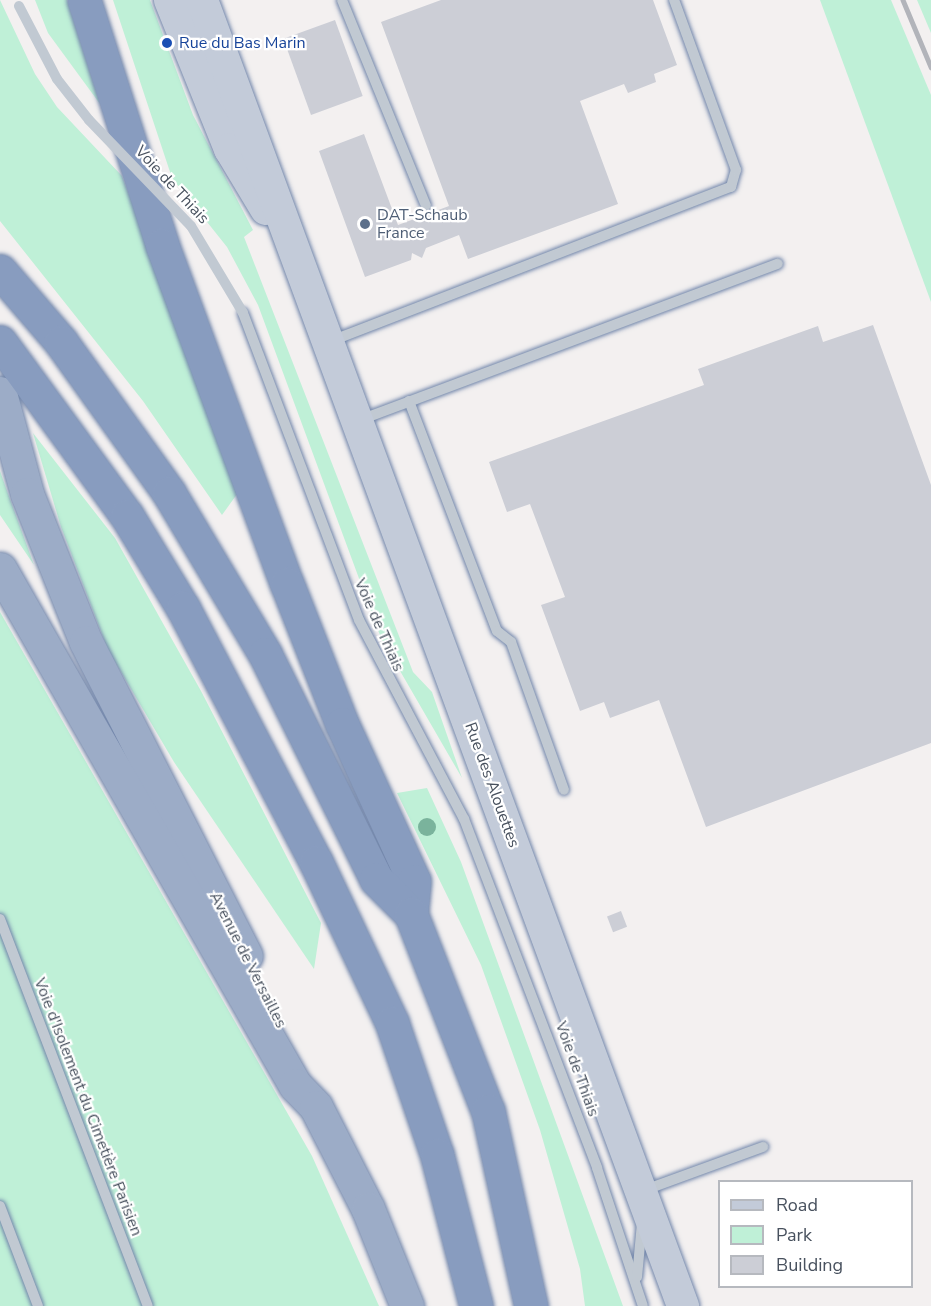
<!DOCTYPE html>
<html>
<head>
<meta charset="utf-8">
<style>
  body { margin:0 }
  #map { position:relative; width:931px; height:1306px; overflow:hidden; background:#f3f0f0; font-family:"Nunito Sans",sans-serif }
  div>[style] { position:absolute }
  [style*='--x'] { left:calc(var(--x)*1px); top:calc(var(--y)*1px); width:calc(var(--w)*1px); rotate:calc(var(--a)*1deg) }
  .green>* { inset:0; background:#bff0d7 }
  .building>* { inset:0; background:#ccced6; transform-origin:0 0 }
  .roads { filter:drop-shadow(0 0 2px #7387ab) drop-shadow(0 0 2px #7387ab) }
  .service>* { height:10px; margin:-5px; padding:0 5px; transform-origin:5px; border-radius:5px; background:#c1c9d2 }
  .secondary>* { height:32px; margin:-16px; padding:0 16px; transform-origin:16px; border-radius:16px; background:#c3cbd9 }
  .trunk>* { height:33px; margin:-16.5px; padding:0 16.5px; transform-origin:16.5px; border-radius:16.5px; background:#9cacc7 }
  .motorway>* { height:33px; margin:-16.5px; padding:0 16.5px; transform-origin:16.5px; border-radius:16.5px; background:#889cbf }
  .rail>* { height:4.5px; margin:-2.25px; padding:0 2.25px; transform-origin:2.25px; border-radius:2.25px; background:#b2b4ba }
  .service-bridge>* { height:10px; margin:-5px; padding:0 5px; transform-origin:5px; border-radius:5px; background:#c1c9d2 }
  .trees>* { width:18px; height:18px; margin:-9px; border-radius:50%; background:#7ab39c }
  .dots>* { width:16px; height:16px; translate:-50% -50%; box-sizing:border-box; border:3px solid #fff; border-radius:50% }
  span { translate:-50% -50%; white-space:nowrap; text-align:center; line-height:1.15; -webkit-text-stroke:4.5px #fff; paint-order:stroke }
  .transit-label { font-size:16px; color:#164399 }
  .left { translate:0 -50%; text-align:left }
  .street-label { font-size:16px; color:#48515e }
  .service-label { font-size:16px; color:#4e5e75 }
  .legend { position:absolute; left:718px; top:1180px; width:195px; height:108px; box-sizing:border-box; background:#fff; border:2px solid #b6b9bf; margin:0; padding:8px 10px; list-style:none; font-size:18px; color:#48515e }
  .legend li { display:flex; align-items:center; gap:12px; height:30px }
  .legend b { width:30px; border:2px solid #b6b9bf }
</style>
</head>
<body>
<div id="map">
  <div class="green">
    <i style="clip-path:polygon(0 0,35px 74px,57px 107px,122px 176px,240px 490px,222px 515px,143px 401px,0 221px)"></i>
    <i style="clip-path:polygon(35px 0,67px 0,100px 104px,48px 33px)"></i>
    <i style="clip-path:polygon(113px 0,150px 0,193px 115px,253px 230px,244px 237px,413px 672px,432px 692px,462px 778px,381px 638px,258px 305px,227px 247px,172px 178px)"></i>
    <i style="clip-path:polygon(820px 0,891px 0,931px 95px,931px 302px)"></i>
    <i style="clip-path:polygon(917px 0,931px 0,931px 33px)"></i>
    <i style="clip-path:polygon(33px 433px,115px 538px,201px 691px,321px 923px,314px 969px,174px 762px,108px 650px,61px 527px)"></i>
    <i style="clip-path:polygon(0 471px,6px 488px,34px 565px,0 515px)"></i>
    <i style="clip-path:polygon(0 612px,312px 1156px,379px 1306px,0 1306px)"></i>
    <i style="clip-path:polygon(427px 788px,461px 862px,623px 1306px,585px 1306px,580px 1269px,540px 1130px,481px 965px,397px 793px)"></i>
  </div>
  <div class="building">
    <i style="clip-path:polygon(441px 0,653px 0,677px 65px,654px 74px,656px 82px,628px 93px,624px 84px,580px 101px,618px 204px,468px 259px,459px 235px,426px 248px,422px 258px,412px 253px,411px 260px,365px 277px,319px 151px,364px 134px,398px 225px,449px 206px,381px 22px)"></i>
    <i style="left:335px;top:20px;width:81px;height:55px;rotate:70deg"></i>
    <i style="clip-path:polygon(873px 325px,931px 485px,931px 743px,706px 827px,659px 700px,610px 718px,604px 702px,580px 711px,541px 605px,565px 597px,530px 504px,507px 512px,489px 462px,704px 385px,698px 369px,818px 326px,823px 342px)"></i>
    <i style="left:621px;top:911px;width:17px;height:15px;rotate:69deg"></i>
  </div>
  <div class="roads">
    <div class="service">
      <i style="--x:342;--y:0;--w:222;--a:67.8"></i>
      <i style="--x:243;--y:313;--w:328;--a:69.3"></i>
      <i style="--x:359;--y:620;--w:225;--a:62.2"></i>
      <i style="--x:464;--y:819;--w:373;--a:69.1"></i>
      <i style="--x:597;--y:1168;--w:145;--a:71.6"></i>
      <i style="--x:331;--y:341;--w:429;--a:-21.1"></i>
      <i style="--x:731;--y:187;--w:18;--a:-74"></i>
      <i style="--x:736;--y:170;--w:181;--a:-110"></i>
      <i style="--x:409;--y:401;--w:246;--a:69.1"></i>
      <i style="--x:497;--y:631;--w:18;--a:38"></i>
      <i style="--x:511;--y:642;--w:157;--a:70.3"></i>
      <i style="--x:360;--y:420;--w:446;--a:-20.5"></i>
      <i style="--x:0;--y:919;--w:414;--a:69.1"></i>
      <i style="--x:642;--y:1191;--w:129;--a:-20"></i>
      <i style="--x:0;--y:1206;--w:107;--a:69.2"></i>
      <i style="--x:637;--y:1277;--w:54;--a:-84.7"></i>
    </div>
    <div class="secondary">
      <i style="--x:170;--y:0;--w:161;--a:68.1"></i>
      <i style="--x:230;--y:149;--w:70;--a:59"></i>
      <i style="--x:202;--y:0;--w:1392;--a:69.78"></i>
    </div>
    <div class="trunk">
      <i style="--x:0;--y:393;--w:105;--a:75"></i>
      <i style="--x:27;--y:494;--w:159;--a:68.3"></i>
      <i style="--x:86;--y:642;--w:352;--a:63"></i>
      <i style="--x:0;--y:569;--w:594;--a:60.24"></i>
      <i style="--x:295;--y:1085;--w:30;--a:46"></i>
      <i style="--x:316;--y:1107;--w:114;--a:63"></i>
      <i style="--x:368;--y:1209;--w:105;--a:68.1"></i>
    </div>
    <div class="motorway">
      <i style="--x:84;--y:0;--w:257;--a:72.3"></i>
      <i style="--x:162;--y:245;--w:361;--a:69.8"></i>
      <i style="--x:287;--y:584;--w:150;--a:68.6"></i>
      <i style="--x:342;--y:724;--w:173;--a:65.4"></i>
      <i style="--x:414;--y:881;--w:33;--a:95"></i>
      <i style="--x:0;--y:271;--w:94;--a:49.3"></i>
      <i style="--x:61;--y:342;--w:186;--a:54.4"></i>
      <i style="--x:169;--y:493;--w:187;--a:59.2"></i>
      <i style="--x:265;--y:654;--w:251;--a:63.7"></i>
      <i style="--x:376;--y:879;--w:49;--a:45"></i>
      <i style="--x:411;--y:914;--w:212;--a:68.7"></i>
      <i style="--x:488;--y:1111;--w:200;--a:77.6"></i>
      <i style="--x:0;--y:342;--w:215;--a:53.9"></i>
      <i style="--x:127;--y:516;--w:108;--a:58.7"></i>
      <i style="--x:183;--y:608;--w:287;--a:62.4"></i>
      <i style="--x:316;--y:862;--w:178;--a:64.7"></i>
      <i style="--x:392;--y:1023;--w:139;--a:71.2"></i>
      <i style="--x:437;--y:1155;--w:156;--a:75.5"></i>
    </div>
  </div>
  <div class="rail">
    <i style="--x:903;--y:0;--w:73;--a:67.3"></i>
  </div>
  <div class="service-bridge">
    <i style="--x:19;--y:6;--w:82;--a:62.5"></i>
    <i style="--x:57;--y:79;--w:52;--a:52"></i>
    <i style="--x:89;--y:120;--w:147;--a:46.1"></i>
    <i style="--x:191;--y:226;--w:101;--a:59.1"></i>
  </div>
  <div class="trees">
    <i style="left:427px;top:827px"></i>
  </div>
  <div class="dots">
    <i style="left:167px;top:43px;background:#1a4fb4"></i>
    <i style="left:365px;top:224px;background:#5c6f8a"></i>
  </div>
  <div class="transit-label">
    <span class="left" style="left:179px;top:43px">Rue du Bas Marin</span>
  </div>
  <div class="street-label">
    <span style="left:172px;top:185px;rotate:47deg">Voie de Thiais</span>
    <span style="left:379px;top:625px;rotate:66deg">Voie de Thiais</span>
    <span style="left:492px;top:785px;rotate:70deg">Rue des Alouettes</span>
    <span style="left:248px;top:960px;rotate:63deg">Avenue de Versailles</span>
    <span style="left:577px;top:1069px;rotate:70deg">Voie de Thiais</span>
    <span style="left:88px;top:1107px;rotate:69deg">Voie d'Isolement du Cimetière Parisien</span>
  </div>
  <div class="service-label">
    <span class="left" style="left:377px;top:224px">DAT-Schaub<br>France</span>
  </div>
  <ul class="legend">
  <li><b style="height:8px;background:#c3cbd9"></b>Road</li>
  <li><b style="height:16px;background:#bff0d7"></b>Park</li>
  <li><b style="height:16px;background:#ccced6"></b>Building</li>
  </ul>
</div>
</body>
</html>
